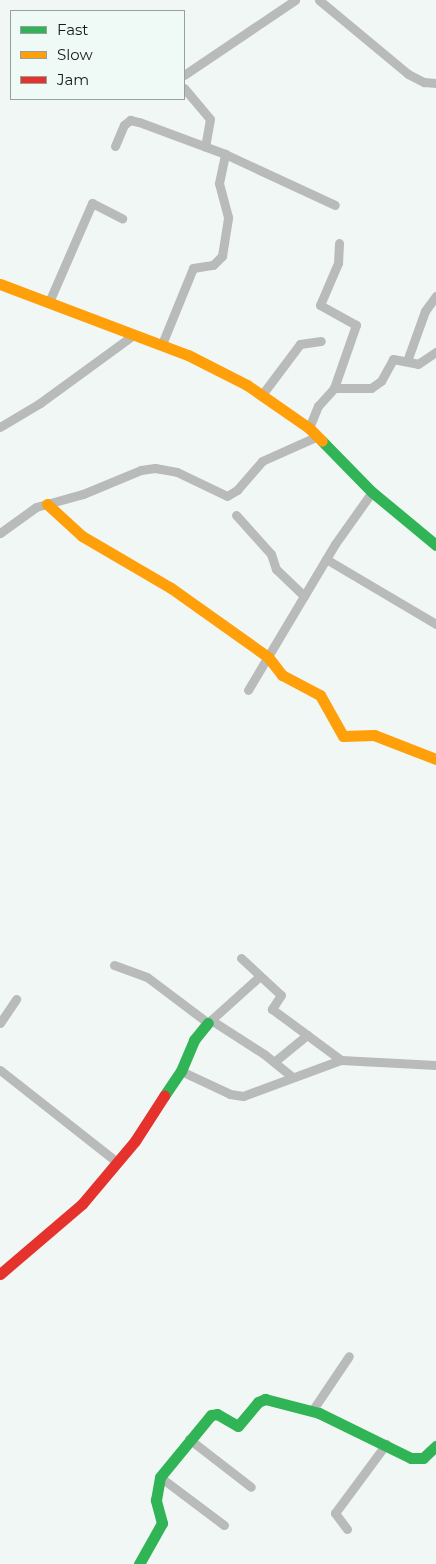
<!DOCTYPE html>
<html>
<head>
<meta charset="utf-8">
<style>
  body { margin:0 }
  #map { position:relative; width:436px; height:1564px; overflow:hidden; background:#f1f7f5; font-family:Montserrat,sans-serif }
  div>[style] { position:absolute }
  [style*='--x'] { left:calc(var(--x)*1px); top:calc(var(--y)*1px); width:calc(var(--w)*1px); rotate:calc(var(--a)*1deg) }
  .street>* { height:9px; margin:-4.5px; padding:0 4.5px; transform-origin:4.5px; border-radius:4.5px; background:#b8bbba }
  .fast>* { height:11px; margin:-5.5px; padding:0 5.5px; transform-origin:5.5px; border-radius:5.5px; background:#30b455 }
  .slow>* { height:11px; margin:-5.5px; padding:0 5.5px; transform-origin:5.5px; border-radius:5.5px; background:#ff9f0a }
  .jam>* { height:11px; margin:-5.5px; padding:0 5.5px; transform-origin:5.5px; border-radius:5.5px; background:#e5322d }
  span { translate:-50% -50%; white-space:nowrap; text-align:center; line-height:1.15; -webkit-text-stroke:4px #eff9f6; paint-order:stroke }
  .legend { position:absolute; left:10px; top:10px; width:175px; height:90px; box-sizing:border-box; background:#eff9f6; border:1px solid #98a09e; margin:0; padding:6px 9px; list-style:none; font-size:15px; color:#161a19 }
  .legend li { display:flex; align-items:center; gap:10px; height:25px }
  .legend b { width:25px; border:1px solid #98a09e }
</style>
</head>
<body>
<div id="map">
  <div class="street">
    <i style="--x:319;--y:0;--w:116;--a:39.7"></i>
    <i style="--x:408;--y:74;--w:18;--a:27"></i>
    <i style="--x:424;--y:82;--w:12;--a:5"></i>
    <i style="--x:184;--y:75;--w:134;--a:-34"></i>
    <i style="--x:184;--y:88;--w:40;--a:50"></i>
    <i style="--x:210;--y:119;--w:28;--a:100"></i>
    <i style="--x:115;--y:146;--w:23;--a:-67"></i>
    <i style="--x:124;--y:125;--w:8;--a:-40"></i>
    <i style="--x:130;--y:120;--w:9;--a:13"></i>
    <i style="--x:139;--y:122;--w:92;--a:20.4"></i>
    <i style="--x:225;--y:154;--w:121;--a:24.9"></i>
    <i style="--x:49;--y:302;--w:108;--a:-66.5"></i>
    <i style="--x:92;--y:203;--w:34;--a:27"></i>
    <i style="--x:162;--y:344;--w:82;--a:-67.8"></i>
    <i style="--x:193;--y:268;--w:20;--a:-9"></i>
    <i style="--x:213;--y:265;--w:13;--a:-45"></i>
    <i style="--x:222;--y:256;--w:39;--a:-81"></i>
    <i style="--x:228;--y:217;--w:35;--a:-105"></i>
    <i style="--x:219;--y:183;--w:30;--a:-78"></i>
    <i style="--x:407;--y:361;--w:53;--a:-70.2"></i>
    <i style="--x:425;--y:311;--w:19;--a:-54"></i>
    <i style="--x:334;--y:388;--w:37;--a:0"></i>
    <i style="--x:371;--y:388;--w:12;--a:-35"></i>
    <i style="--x:381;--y:381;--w:25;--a:-61"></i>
    <i style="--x:393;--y:359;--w:25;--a:11"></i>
    <i style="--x:418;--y:364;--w:22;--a:-34"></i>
    <i style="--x:261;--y:396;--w:65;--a:-53.1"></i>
    <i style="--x:300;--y:344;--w:21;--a:-8"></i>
    <i style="--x:0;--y:427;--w:47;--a:-31"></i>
    <i style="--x:40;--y:403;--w:114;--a:-36.1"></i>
    <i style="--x:309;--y:428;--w:24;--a:-68"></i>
    <i style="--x:318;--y:406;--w:24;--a:-48"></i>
    <i style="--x:334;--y:388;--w:67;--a:-70.8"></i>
    <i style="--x:356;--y:325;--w:41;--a:-150.9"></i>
    <i style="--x:320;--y:305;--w:46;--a:-66.8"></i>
    <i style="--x:338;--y:263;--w:20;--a:-87"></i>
    <i style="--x:236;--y:515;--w:52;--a:48.1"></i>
    <i style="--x:271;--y:554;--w:16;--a:72"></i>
    <i style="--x:276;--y:569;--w:39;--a:44"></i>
    <i style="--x:0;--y:533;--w:44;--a:-35.8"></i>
    <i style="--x:36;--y:507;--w:49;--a:-15.5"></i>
    <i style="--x:83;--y:494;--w:63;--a:-22.5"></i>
    <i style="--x:141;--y:470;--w:14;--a:-8"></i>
    <i style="--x:155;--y:468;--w:22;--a:10"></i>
    <i style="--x:177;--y:472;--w:55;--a:25.6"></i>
    <i style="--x:227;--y:496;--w:12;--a:-31"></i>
    <i style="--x:237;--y:490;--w:38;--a:-49"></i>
    <i style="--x:262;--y:461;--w:61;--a:-24.1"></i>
    <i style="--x:326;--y:559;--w:128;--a:30.6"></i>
    <i style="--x:248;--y:690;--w:170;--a:-59.2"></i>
    <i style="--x:335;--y:544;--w:64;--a:-54.6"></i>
    <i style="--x:241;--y:958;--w:54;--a:42.8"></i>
    <i style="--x:281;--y:995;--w:17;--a:123"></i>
    <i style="--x:272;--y:1009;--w:86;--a:36.5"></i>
    <i style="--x:114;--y:965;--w:35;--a:20"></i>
    <i style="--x:147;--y:977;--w:76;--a:37"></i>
    <i style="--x:208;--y:1023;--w:4;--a:-45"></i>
    <i style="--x:211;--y:1020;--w:63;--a:32.7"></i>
    <i style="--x:264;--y:1054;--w:36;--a:39"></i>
    <i style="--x:211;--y:1020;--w:64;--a:-41.9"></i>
    <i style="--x:0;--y:1023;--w:29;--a:-56"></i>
    <i style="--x:274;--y:1062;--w:43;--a:-39.3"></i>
    <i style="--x:0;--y:1070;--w:149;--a:38.2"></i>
    <i style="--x:181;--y:1071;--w:54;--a:25.1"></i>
    <i style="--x:230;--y:1094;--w:13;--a:9"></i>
    <i style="--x:243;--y:1096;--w:104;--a:-20.2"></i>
    <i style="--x:341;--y:1060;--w:95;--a:3"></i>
    <i style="--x:312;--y:1411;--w:66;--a:-56.1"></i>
    <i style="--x:189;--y:1439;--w:78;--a:37.7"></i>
    <i style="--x:160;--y:1477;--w:80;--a:36.9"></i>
    <i style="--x:347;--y:1529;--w:20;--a:-127"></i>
    <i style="--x:335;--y:1513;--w:86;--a:-53.5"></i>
  </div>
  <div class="fast">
    <i style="--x:322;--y:441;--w:71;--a:45.6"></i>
    <i style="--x:372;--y:492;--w:83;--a:39.6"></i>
    <i style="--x:164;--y:1096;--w:30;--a:-56"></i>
    <i style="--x:181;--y:1071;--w:34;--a:-67"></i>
    <i style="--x:194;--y:1040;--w:22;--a:-51"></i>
    <i style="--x:139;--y:1564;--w:47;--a:-60.7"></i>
    <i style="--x:162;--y:1523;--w:24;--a:-105"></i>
    <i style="--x:156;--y:1500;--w:23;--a:-80"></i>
    <i style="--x:160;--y:1477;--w:80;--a:-50.6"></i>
    <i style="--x:211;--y:1415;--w:6;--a:-9"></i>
    <i style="--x:217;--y:1414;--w:24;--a:30"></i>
    <i style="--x:238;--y:1426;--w:31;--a:-50"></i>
    <i style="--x:258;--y:1402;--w:8;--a:-23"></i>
    <i style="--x:265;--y:1399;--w:56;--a:14.5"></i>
    <i style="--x:319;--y:1413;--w:102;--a:26.1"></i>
    <i style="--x:411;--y:1458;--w:12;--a:0"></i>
    <i style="--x:423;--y:1458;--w:18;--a:-43"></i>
  </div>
  <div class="slow">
    <i style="--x:0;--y:284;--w:201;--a:20.7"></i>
    <i style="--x:188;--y:355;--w:66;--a:27"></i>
    <i style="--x:247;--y:385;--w:75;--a:34.7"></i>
    <i style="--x:309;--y:428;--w:18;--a:45"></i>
    <i style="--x:47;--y:504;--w:47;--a:42.4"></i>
    <i style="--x:82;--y:536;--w:103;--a:30.3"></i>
    <i style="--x:171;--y:588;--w:119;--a:35.4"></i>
    <i style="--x:268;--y:657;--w:23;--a:52"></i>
    <i style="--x:282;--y:675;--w:43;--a:27.8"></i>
    <i style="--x:320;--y:695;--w:47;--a:60.7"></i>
    <i style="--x:343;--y:736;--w:31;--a:-2"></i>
    <i style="--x:374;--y:735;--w:66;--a:21.2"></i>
  </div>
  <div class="jam">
    <i style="--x:0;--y:1274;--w:108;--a:-40.5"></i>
    <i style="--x:82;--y:1204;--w:82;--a:-49.9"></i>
    <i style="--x:135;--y:1141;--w:54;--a:-57.2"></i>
  </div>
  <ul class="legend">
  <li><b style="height:6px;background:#30b455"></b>Fast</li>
  <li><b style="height:6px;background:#ff9f0a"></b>Slow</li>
  <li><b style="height:6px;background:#e5322d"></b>Jam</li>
  </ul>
</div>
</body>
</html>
